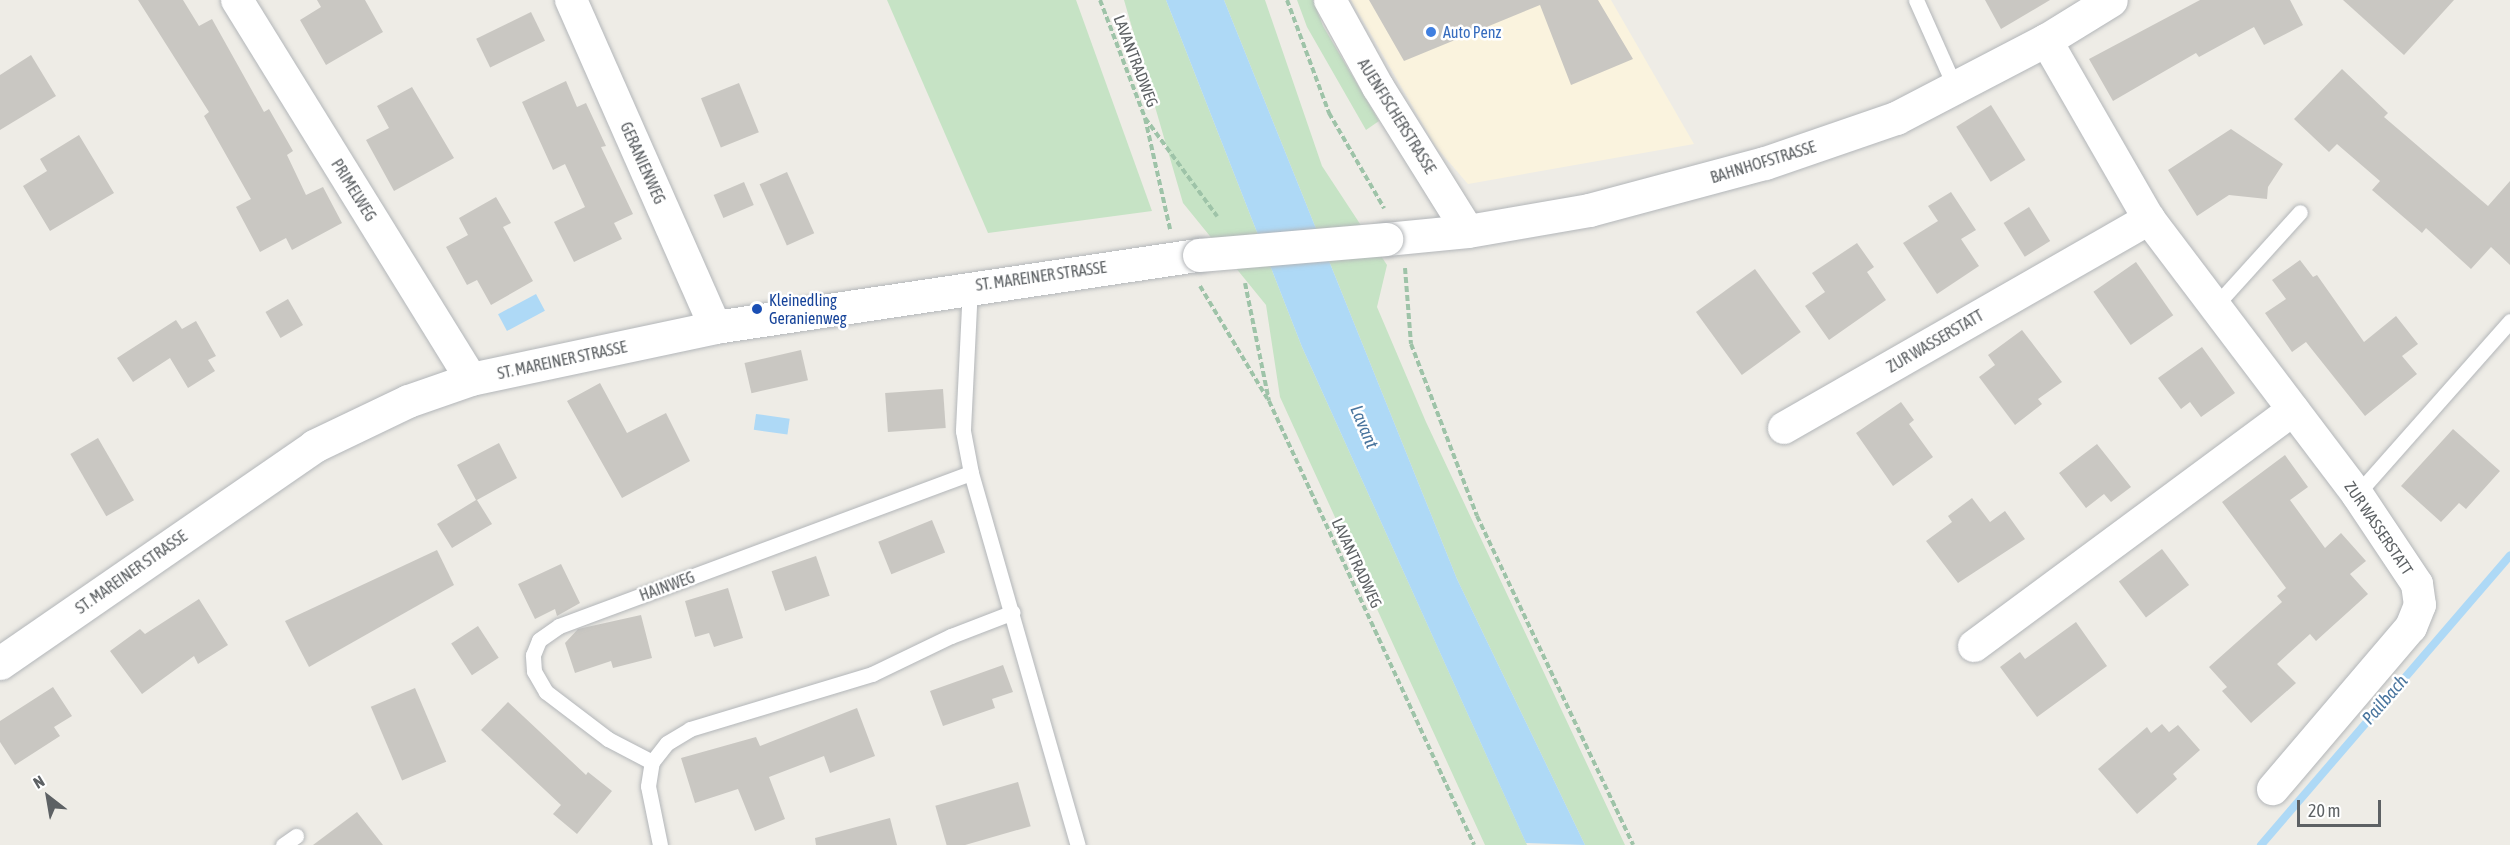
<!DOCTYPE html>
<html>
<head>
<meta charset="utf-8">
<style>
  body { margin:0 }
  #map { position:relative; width:2510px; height:845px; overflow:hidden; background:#eeece6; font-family:"Asap Condensed",sans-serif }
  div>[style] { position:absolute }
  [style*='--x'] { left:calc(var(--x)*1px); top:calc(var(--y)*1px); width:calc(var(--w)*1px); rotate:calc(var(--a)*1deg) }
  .commercial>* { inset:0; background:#faf3de }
  .green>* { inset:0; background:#c6e3c5 }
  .water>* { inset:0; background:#aed9f6; transform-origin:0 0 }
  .stream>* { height:8px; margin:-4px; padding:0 4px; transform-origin:4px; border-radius:4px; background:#aed9f6 }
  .building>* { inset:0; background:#c9c7c2; transform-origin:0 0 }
  .path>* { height:4px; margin-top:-2px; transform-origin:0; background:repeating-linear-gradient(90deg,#9ec3a8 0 6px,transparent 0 9px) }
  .roads { filter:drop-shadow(0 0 2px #b3b6b9) drop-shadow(0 0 2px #b3b6b9) }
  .service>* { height:15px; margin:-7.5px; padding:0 7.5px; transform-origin:7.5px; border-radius:7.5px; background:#fff }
  .minor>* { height:32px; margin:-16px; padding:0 16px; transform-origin:16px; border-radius:16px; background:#fff }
  .tertiary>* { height:33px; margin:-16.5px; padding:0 16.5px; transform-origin:16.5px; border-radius:16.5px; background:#fff }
  .bridges { filter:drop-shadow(0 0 2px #b3b6b9) drop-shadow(0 0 2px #b3b6b9) }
  .tertiary-bridge>* { height:33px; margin:-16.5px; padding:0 16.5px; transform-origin:16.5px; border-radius:16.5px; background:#fff }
  .dots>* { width:16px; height:16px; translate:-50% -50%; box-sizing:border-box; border:3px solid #fff; border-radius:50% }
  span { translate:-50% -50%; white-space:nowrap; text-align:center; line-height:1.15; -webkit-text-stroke:5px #fff; paint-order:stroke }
  .shop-label { font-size:16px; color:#366cbe }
  .left { translate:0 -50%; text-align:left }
  .street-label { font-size:16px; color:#5d6164 }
  .transit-label { font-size:16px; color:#164399 }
  .water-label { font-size:18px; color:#49759e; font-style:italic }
  .north { position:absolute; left:18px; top:767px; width:60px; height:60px; -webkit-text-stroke:4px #fff; paint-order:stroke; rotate:329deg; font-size:16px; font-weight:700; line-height:24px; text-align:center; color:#5d6164 }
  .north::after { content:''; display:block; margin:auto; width:21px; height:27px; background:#5d6164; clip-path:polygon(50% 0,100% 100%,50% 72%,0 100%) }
  .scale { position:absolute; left:2297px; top:800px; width:84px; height:27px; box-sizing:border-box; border:3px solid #5d6164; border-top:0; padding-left:8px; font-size:18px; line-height:21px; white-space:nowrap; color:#5d6164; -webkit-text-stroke:4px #fff; paint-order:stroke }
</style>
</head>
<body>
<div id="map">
  <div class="commercial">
    <i style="clip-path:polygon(1351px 0,1611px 0,1694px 144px,1468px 184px,1436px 147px)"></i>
  </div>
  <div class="green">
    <i style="clip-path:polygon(887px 0,1076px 0,1152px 211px,988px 233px)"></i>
    <i style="clip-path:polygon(1124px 0,1166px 0,1302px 347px,1527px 845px,1485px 845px,1280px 397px,1266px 305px,1183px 203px)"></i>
    <i style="clip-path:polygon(1224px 0,1265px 0,1322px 166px,1387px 265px,1377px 307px,1426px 422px,1625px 845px,1585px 845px,1457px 579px)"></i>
    <i style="clip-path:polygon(1297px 0,1313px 0,1323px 26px,1379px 121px,1366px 130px,1307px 27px)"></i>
  </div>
  <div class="water">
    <i style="clip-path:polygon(1166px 0,1224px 0,1457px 579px,1585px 845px,1526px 843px,1302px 347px)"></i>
    <i style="left:536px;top:294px;width:19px;height:43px;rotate:62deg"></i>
    <i style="left:756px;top:414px;width:34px;height:16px;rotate:8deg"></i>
  </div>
  <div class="stream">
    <i style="--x:2261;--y:845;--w:382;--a:-49.3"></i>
  </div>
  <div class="building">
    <i style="clip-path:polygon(138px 0,183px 0,199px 26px,212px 19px,264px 112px,269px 109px,293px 151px,287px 155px,306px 195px,323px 187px,342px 223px,292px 250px,286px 238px,260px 252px,236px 207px,251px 199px,204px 116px,209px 112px)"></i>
    <i style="clip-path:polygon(317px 0,365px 0,383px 32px,326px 65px,300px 20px,321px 7px)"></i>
    <i style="clip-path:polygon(1369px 0,1598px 0,1633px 59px,1571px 85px,1540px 5px,1404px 61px)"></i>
    <i style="clip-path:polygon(1985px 0,2050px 0,2001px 29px)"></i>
    <i style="clip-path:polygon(2200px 0,2290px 0,2303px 25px,2264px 45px,2254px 27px,2199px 57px,2196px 53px,2113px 101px,2089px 59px)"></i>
    <i style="clip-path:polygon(2343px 0,2454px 0,2404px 55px)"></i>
    <i style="left:531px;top:12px;width:32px;height:61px;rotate:64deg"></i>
    <i style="clip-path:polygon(31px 55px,56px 96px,0 130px,0 75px)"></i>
    <i style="clip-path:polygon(2342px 69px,2388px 113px,2384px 117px,2488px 206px,2510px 181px,2510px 265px,2491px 247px,2471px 269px,2426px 228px,2422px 233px,2372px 190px,2380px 181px,2337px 144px,2329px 152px,2294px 119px)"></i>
    <i style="clip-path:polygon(566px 81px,577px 107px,586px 103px,606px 146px,601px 147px,633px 214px,614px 223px,622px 239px,574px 262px,554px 222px,585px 207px,565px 164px,553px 170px,522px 102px)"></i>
    <i style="left:739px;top:83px;width:53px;height:41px;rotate:68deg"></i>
    <i style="clip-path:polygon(412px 87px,454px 158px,394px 191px,366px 140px,389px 128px,377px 106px)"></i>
    <i style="left:1991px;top:105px;width:65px;height:41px;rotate:58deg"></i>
    <i style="clip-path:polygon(2231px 129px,2283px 164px,2268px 187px,2267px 199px,2229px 195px,2197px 216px,2168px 170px)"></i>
    <i style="clip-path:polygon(79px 135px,114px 193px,50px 231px,23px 186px,47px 171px,40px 159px)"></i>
    <i style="left:787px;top:172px;width:67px;height:30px;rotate:66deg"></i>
    <i style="left:744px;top:182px;width:25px;height:33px;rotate:67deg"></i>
    <i style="clip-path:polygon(1951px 192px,1976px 230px,1961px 239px,1979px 266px,1937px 294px,1903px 243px,1938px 221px,1928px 206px)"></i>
    <i style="clip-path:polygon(496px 197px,511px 223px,503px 227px,533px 281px,491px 305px,477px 280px,467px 285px,446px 247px,468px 235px,459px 218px)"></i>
    <i style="left:2029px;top:207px;width:40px;height:30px;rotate:58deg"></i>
    <i style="clip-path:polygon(1857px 243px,1874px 267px,1867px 272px,1886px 300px,1829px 340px,1805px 306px,1825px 292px,1812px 273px)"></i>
    <i style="clip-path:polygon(2300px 260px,2313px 277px,2317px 275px,2364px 342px,2396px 316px,2418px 344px,2402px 356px,2417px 374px,2365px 416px,2306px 342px,2292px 352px,2265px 313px,2286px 299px,2272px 280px)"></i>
    <i style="left:2136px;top:262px;width:65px;height:52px;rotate:55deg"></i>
    <i style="left:1755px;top:269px;width:78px;height:73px;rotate:54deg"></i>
    <i style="left:288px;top:299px;width:30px;height:26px;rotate:60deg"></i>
    <i style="clip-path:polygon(176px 320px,182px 329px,196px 321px,216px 356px,208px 360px,215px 371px,188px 388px,170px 358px,133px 382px,117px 358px)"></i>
    <i style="clip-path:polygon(2022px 330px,2062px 382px,2038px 399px,2042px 404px,2015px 425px,1979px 377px,1995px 365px,1988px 355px)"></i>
    <i style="clip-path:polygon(2202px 347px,2235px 393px,2201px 417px,2190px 402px,2181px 409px,2158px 378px)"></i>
    <i style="left:801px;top:350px;width:31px;height:58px;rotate:77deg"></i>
    <i style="clip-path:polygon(600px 383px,627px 433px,666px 413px,690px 461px,622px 498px,567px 401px)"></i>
    <i style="left:943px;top:389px;width:39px;height:58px;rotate:86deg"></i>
    <i style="clip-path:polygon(1901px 402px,1914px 420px,1909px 424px,1933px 457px,1893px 486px,1856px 433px)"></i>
    <i style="clip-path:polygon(2453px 429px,2500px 471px,2466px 509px,2459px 503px,2441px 522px,2401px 486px)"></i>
    <i style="left:98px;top:438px;width:72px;height:32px;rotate:60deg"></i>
    <i style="clip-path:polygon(499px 443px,517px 478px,477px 500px,492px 524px,452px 548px,437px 524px,476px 500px,457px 465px)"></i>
    <i style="clip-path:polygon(2097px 444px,2131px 487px,2111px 502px,2104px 494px,2086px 508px,2059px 473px)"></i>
    <i style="clip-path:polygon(2285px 455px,2308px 487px,2290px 500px,2325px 548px,2341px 533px,2366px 561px,2350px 574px,2368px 594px,2316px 641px,2310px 634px,2277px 664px,2296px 683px,2251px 723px,2222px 691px,2227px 687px,2209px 667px,2282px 602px,2277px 596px,2286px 588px,2222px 502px)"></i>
    <i style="clip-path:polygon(1972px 498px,1990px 522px,2005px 511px,2025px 539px,1958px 583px,1926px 541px,1952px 522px,1948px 516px)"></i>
    <i style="left:932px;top:520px;width:35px;height:58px;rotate:68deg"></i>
    <i style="left:2162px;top:549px;width:45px;height:54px;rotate:53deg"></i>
    <i style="clip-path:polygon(437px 550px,454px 585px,309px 667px,285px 621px)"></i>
    <i style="left:816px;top:556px;width:42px;height:47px;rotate:71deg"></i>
    <i style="clip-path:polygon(561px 564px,580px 603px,557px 616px,555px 609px,535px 619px,518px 584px)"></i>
    <i style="clip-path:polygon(728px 588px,743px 638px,714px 647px,709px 633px,695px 637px,685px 601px)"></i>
    <i style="clip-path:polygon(199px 599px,228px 645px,198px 664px,194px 656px,142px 694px,110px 651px,140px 629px,145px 634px)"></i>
    <i style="clip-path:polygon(641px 615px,652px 658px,613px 668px,611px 661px,575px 673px,565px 643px,578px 629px)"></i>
    <i style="clip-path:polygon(2076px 622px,2107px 666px,2037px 717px,2000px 667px,2020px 652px,2025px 659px)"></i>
    <i style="left:478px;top:626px;width:38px;height:32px;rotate:57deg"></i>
    <i style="clip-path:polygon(1003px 665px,1013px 692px,992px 699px,995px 708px,943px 726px,930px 691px)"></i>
    <i style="clip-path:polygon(53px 687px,72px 716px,54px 727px,60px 736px,15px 765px,0 742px,0 721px)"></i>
    <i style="left:415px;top:688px;width:80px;height:48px;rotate:67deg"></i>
    <i style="clip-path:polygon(508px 702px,586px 775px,588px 772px,612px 791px,577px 834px,553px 814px,561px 805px,481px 730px)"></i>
    <i style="clip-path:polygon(857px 708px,875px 756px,830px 773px,824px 756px,769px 777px,785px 819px,755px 831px,738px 789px,695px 803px,681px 758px,756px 737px,760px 746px)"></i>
    <i style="clip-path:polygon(2162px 724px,2169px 732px,2178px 725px,2200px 750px,2173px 774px,2177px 779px,2137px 814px,2098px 769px,2147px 727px,2151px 733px)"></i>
    <i style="left:1018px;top:782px;width:46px;height:86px;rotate:74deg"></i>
    <i style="clip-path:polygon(357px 812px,383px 845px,313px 845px)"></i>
    <i style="clip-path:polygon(890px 818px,897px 845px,816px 845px,815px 838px)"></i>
  </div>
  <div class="path">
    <i style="--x:1100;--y:0;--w:126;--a:69.1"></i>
    <i style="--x:1145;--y:118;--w:122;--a:53.7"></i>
    <i style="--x:1287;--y:0;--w:121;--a:69.6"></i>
    <i style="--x:1329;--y:113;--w:110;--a:59.9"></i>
    <i style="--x:1145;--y:118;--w:114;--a:77.3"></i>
    <i style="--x:1405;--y:268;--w:76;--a:85.5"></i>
    <i style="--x:1411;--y:344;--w:184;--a:69"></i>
    <i style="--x:1477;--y:516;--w:364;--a:64.6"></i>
    <i style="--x:1245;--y:283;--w:120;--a:78.5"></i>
    <i style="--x:1269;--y:401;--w:489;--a:65.2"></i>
    <i style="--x:1200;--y:286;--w:131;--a:59.1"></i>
  </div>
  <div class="roads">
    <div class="service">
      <i style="--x:1916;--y:0;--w:95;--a:65.9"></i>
      <i style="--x:970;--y:286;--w:145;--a:92.8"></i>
      <i style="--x:963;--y:431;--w:43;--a:79.2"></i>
      <i style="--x:971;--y:473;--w:387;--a:74"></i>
      <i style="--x:2216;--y:305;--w:125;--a:-47.9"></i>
      <i style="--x:2357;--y:494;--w:231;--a:-48.5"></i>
      <i style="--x:652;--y:762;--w:50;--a:-152.4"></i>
      <i style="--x:608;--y:739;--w:78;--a:-142.8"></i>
      <i style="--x:546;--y:692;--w:24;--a:-120"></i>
      <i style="--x:534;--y:671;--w:16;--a:-94"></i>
      <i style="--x:533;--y:655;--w:16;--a:-68"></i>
      <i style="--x:539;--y:640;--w:24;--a:-35"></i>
      <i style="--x:559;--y:626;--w:439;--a:-20.4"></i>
      <i style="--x:283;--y:845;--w:16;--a:-35"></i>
      <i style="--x:660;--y:845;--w:60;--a:-101.5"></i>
      <i style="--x:648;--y:786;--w:24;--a:-81"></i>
      <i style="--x:652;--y:762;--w:24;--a:-52"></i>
      <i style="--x:667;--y:743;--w:27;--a:-31"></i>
      <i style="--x:690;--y:729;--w:190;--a:-16.8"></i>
      <i style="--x:872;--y:674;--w:88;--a:-25.7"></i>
      <i style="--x:951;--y:636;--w:66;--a:-21.2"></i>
    </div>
    <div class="minor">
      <i style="--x:237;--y:0;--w:445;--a:58.3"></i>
      <i style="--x:571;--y:0;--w:357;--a:66.2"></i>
      <i style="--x:1330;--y:0;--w:99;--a:61.1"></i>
      <i style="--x:1378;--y:87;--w:170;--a:58"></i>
      <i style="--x:2046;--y:40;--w:207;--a:60.1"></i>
      <i style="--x:2149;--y:219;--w:345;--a:52.9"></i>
      <i style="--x:2357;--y:494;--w:108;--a:56.3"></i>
      <i style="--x:2417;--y:584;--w:21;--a:82"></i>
      <i style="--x:2420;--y:605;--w:24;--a:112"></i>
      <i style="--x:2411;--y:627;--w:213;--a:130.4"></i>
      <i style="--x:1784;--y:428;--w:421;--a:-29.8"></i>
      <i style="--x:1974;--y:646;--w:397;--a:-36.5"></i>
    </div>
    <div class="tertiary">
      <i style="--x:1386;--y:239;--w:82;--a:-5.6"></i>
      <i style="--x:1468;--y:231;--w:123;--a:-9.8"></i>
      <i style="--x:1589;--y:210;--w:182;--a:-15"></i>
      <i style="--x:1765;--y:163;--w:139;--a:-19"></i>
      <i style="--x:1896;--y:118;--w:169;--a:-27.5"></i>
      <i style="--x:2046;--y:40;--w:76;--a:-31.6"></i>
      <i style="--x:0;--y:663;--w:382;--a:-34.6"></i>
      <i style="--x:314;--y:446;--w:104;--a:-25.6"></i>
      <i style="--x:408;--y:401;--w:67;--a:-19.2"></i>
      <i style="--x:471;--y:379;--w:249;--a:-12"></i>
      <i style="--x:715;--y:327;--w:489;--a:-8.5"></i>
    </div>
  </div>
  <div class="bridges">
    <div class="tertiary-bridge">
      <i style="--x:1199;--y:255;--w:188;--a:-4.9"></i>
    </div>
  </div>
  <div class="dots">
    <i style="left:1431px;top:32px;background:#3f7fe0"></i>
    <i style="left:757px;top:309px;background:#1a4fb4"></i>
  </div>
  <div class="shop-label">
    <span class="left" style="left:1443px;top:32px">Auto Penz</span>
  </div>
  <div class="street-label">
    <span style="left:1136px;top:61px;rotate:69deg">LAVANTRADWEG</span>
    <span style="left:1397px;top:116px;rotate:58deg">AUENFISCHERSTRASSE</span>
    <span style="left:1763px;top:162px;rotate:-17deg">BAHNHOFSTRASSE</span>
    <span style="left:643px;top:163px;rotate:66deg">GERANIENWEG</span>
    <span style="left:354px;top:190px;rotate:58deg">PRIMELWEG</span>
    <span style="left:1041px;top:276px;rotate:-8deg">ST. MAREINER STRASSE</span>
    <span style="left:1935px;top:341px;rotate:-30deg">ZUR WASSERSTATT</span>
    <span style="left:562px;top:360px;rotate:-12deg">ST. MAREINER STRASSE</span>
    <span style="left:2379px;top:528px;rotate:56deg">ZUR WASSERSTATT</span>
    <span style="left:1357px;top:563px;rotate:65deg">LAVANTRADWEG</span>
    <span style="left:131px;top:572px;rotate:-35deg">ST. MAREINER STRASSE</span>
    <span style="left:667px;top:586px;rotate:-20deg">HAINWEG</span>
  </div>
  <div class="transit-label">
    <span class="left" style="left:769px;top:309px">Kleinedling<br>Geranienweg</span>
  </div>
  <div class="water-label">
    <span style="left:1364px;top:427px;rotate:67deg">Lavant</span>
    <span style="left:2385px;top:700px;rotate:-49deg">Pailbach</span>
  </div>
  <div class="north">N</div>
  <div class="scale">20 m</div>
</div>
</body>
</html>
